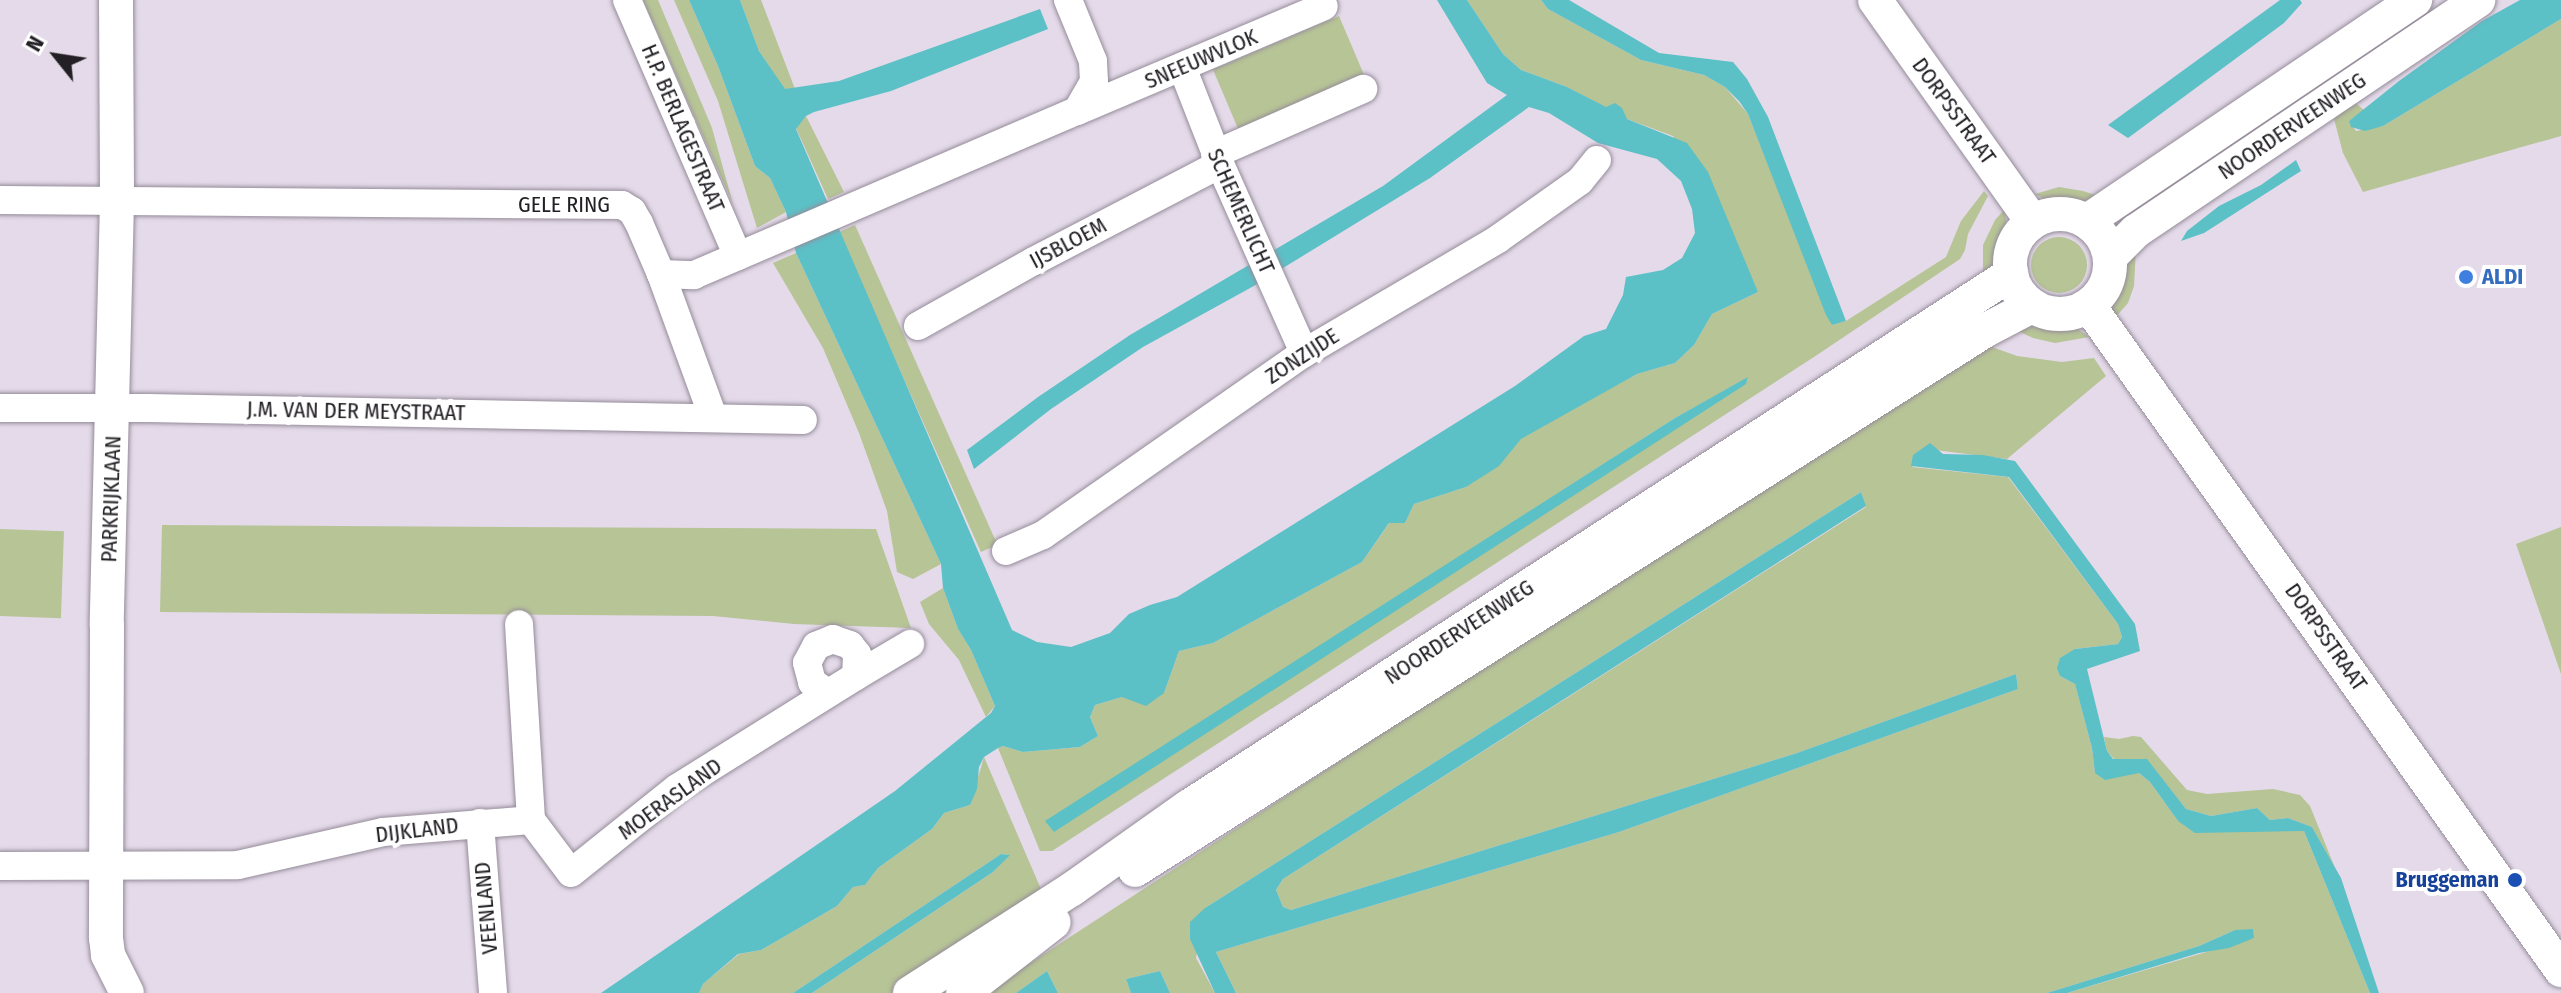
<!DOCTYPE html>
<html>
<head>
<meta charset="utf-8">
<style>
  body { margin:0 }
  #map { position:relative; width:2561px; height:993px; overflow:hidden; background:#e4dae9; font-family:"Fira Sans Condensed",sans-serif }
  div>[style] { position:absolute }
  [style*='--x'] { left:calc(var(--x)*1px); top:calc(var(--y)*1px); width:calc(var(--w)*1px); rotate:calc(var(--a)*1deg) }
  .green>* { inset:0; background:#b7c496; transform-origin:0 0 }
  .round { border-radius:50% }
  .water>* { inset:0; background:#5cc0c7 }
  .roads { filter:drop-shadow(0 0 2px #958c9a) drop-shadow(0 0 2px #958c9a) }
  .minor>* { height:28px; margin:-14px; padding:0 14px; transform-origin:14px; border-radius:14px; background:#fff }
  .tertiary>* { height:34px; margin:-17px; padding:0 17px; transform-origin:17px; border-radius:17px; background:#fff }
  .tertiary>.ring { margin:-17px; padding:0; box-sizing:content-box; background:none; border:34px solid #fff; border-radius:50% }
  .dots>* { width:22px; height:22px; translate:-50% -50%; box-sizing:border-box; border:4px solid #fff; border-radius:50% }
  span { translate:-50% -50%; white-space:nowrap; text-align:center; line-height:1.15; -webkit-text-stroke:8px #fff; paint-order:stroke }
  .street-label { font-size:22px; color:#232025 }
  .shop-label { font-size:22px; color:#366cbe; font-weight:700 }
  .left { translate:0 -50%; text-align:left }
  .transit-label { font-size:22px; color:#164399; font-weight:700 }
  .right { translate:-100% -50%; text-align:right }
  .north { position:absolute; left:16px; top:16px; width:80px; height:80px; -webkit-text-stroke:6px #fff; paint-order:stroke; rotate:300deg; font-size:22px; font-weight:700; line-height:32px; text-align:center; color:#232025 }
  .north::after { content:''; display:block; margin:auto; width:28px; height:36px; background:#232025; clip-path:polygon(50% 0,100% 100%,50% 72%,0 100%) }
</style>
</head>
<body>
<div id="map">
  <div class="green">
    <i style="clip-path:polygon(643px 0,658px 0,712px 128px,733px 204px)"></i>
    <i style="clip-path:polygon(674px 0,689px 0,718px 66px,755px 166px,770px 178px,786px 212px,757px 228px,718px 101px)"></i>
    <i style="clip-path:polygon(740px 0,761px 0,795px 89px,784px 89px,759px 51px)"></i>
    <i style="clip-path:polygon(evenodd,1467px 0,1541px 0,1548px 9px,1641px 60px,1704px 75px,1725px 87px,1748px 114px,1832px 325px,1846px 321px,1946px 257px,1961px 221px,1984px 191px,1988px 196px,1968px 234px,1965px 250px,1960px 259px,1817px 355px,1052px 851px,1040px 851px,998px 748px,1003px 746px,1023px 752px,1080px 747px,1098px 736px,1090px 717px,1095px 705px,1122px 697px,1164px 693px,1179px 651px,1213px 643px,1362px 562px,1390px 522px,1405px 523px,1414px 504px,1466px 487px,1521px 436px,1637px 374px,1675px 363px,1694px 345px,1712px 314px,1758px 292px,1673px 136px,1627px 119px,1567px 87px,1521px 70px,1503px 54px,1467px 0,1748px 378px,1745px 384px,1054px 831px,1131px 768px,1675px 418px,1748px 378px)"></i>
    <i style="left:1339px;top:16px;width:65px;height:137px;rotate:67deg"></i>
    <i style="clip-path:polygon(2561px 19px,2561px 136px,2363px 192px,2343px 153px,2334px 119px,2353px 101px,2364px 110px,2349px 121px,2356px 131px,2383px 126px)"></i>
    <i style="clip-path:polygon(806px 116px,844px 192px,828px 199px,796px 128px)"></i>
    <i style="clip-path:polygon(2059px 187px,2083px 191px,2095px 195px,2083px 209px,2053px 204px,2035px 194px)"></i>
    <i style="clip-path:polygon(2005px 209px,2007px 233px,1997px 263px,1983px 280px,1983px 245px,1995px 220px)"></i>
    <i style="left:855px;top:225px;width:350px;height:18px;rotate:66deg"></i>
    <i class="round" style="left:2031px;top:237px;width:56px;height:56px"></i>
    <i style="clip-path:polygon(2136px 249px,2134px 286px,2128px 303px,2114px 319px,2111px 306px,2119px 268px)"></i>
    <i style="clip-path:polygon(796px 253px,941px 564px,913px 579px,897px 572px,887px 511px,859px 433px,823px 348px,773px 263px)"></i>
    <i style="clip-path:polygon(2025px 318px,2074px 326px,2089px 337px,2055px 343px,2033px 338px,2018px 331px)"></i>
    <i style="clip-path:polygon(1981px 343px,2017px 356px,2062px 362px,2094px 358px,2106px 376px,2007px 459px,1935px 450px,1912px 467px,2008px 477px,2118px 624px,2122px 637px,2118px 644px,2075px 649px,2060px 676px,2075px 684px,2092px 748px,2095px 773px,2139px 773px,2150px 782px,2178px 821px,2304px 831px,2370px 993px,2067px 993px,2254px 938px,2235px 930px,2199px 946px,2047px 993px,1236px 993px,1216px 952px,1619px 832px,2018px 689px,2016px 674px,1797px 753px,1291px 910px,1283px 907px,1276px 890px,1283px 879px,1866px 507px,1861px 492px,1205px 908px,1196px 958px,1215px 993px,1170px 993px,1160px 971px,1126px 979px,1131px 993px,1058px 993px,1047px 971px,1016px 993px,984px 993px)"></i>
    <i style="clip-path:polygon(162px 525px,876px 529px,911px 628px,794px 624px,713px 616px,160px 612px)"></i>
    <i style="clip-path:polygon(2561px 527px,2561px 674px,2516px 544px)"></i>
    <i style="left:0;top:529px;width:64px;height:87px;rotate:2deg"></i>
    <i style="clip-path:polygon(943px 588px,958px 629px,971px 650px,995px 706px,986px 717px,959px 660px,929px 624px,920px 602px)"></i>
    <i style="clip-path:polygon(2133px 736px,2141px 737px,2187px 790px,2207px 794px,2273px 789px,2300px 795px,2310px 806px,2335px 868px,2312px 827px,2288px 818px,2270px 820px,2257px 808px,2211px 816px,2186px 809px,2147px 760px,2114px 759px,2107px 751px,2104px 737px,2119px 739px)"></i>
    <i style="clip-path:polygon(984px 757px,1044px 896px,896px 993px,812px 993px,993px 872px,1009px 855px,1001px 854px,793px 993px,699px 993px,703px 984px,739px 954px,761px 950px,837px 906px,853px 887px,865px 885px,878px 868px,932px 829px,944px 813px,970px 805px)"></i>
  </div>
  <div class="water">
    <i style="clip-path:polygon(689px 0,740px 0,759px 51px,785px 89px,839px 81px,1040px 9px,1048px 29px,891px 91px,814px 112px,806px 116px,796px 129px,1012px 630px,1037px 642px,1071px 647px,1110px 633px,1129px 614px,1150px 605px,1177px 597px,1515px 386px,1584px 336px,1606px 329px,1623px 295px,1626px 277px,1663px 270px,1682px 258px,1695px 233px,1692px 209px,1681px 181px,1657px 159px,1598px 143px,1549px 113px,1529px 107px,1430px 178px,1252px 287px,1143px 347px,1051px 409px,974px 469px,967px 450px,1038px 397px,1130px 335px,1383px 186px,1507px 95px,1487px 83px,1437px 0,1467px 0,1503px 54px,1521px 70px,1567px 87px,1606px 107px,1615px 103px,1622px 108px,1627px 119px,1687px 143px,1708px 172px,1758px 292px,1712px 314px,1694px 345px,1675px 363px,1637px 374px,1521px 439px,1499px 466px,1466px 487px,1414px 504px,1405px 523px,1389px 523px,1362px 562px,1213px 643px,1179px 651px,1164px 693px,1146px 706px,1122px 697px,1095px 705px,1090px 717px,1098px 736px,1080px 747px,1023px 752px,1003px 746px,998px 748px,984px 757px,979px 767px,977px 789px,970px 805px,944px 813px,932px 829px,878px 868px,865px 885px,853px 887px,837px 906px,761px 950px,738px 954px,703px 984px,699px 993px,601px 993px,895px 791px,991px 713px,995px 706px,971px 650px,958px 629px,943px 588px,941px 564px,796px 253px,786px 212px,770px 178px,755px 166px,718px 66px)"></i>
    <i style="clip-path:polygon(1541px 0,1569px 0,1659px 53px,1733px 62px,1747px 79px,1768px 117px,1846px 321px,1832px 325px,1826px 315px,1748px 114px,1739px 101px,1725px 87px,1704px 75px,1641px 60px,1548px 9px)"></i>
    <i style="clip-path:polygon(2280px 0,2300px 0,2302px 3px,2284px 23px,2128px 138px,2108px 125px)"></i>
    <i style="clip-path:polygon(2520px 0,2561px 0,2561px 19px,2383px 126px,2365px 131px,2351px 127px,2349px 121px,2399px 81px,2482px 21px)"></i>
    <i style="clip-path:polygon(2296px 160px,2301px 171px,2204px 233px,2181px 241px,2187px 231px,2219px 206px,2261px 185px)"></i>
    <i style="clip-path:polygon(1748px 377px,1746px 384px,1054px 832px,1045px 821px,1675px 418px)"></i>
    <i style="clip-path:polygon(1930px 443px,1943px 454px,1983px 455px,2015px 461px,2135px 624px,2140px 651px,2087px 669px,2107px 751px,2113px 759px,2147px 759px,2186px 809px,2211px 816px,2257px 808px,2270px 820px,2288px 818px,2312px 827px,2341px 878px,2379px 993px,2370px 993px,2304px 831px,2195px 833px,2178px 821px,2150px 782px,2139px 773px,2105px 780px,2095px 773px,2092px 748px,2075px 684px,2060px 676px,2057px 668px,2060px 658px,2075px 649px,2118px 644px,2122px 637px,2118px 624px,2009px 477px,1911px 466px,1913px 455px)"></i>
    <i style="clip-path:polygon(1861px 492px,1866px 506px,1283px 879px,1276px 890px,1283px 907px,1291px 910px,1797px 753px,2016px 674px,2018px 689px,1619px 832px,1216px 952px,1236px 993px,1215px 993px,1190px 939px,1190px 922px,1205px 908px)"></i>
    <i style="clip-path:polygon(1001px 854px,1010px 855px,993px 872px,812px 993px,793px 993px)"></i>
    <i style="clip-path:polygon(2253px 929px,2254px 938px,2229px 948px,2199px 953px,2067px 993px,2047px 993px,2199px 946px,2235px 930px)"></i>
    <i style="clip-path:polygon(1047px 971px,1058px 993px,1016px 993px)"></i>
    <i style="clip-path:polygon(1160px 971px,1170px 993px,1131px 993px,1126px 979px)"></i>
  </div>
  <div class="roads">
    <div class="minor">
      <i style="--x:627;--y:0;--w:279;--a:66.6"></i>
      <i style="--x:1182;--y:67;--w:104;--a:68.6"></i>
      <i style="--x:1220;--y:164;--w:207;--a:66"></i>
      <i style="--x:1077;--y:111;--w:268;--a:-23"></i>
      <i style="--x:1215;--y:154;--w:162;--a:-23.7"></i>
      <i style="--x:0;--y:200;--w:622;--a:0.46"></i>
      <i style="--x:622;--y:205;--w:12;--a:31"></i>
      <i style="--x:632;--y:211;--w:14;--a:60"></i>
      <i style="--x:639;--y:223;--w:56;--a:66.7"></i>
      <i style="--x:661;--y:274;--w:152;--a:70"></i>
      <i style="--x:661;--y:274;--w:33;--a:2"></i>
      <i style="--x:694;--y:275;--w:417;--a:-23.2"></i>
      <i style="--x:1077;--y:111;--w:34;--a:-60"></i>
      <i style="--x:1094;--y:82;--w:21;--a:-93"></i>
      <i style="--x:1093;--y:61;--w:66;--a:-112.3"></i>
      <i style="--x:918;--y:326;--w:133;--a:-29.3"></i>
      <i style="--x:1034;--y:261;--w:210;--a:-27.5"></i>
      <i style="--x:0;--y:408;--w:148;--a:0"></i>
      <i style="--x:148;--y:408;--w:655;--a:1.05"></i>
      <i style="--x:1006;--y:551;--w:40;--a:-23.4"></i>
      <i style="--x:1043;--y:535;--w:318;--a:-34.9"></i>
      <i style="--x:1304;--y:353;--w:225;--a:-30.4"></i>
      <i style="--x:1498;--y:239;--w:100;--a:-35.3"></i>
      <i style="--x:1580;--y:181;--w:27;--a:-51"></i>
      <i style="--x:856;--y:676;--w:63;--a:-30.7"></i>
      <i style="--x:531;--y:820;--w:66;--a:53"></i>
      <i style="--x:571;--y:873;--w:136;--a:-38.7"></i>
      <i style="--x:677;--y:788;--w:211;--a:-32"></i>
      <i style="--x:856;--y:676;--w:22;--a:-87"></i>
      <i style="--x:857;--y:654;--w:11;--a:-128"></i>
      <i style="--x:850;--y:645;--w:18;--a:-161"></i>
      <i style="--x:833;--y:639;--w:18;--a:158"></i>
      <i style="--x:816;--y:646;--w:19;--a:118"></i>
      <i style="--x:807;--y:663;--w:20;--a:75"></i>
      <i style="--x:812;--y:682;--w:19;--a:35"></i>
      <i style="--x:480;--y:823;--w:170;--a:85.6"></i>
      <i style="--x:0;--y:866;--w:238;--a:-0.2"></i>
      <i style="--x:238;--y:865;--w:149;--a:-12.8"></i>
      <i style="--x:383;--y:832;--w:148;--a:-4.6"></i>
      <i style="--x:531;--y:820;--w:196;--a:-93.5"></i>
    </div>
    <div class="tertiary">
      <i style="--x:116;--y:0;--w:201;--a:89.7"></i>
      <i style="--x:117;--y:201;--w:424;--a:91.4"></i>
      <i style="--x:107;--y:625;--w:313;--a:90.2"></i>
      <i style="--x:106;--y:938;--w:17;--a:83"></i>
      <i style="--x:108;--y:955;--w:42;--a:63.4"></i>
      <i style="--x:1875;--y:0;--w:272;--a:54.6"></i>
      <i class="ring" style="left:2010px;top:214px;width:66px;height:66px"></i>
      <i style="--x:2087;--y:221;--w:396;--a:-34"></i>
      <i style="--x:2110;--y:257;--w:37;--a:-45"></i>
      <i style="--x:2136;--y:231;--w:413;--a:-34"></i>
      <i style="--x:2089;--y:306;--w:815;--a:54.59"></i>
      <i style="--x:1135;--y:870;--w:1008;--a:-32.4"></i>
      <i style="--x:1986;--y:330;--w:52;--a:-27.6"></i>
      <i style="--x:910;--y:993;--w:193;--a:-32.7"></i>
      <i style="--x:1072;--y:889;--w:142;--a:-35.3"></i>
      <i style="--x:1188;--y:807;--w:981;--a:-32.93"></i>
      <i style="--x:963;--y:993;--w:115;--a:-38"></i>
    </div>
  </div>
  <div class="dots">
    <i style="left:2466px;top:277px;background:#3f7fe0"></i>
    <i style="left:2515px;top:880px;background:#1a4fb4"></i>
  </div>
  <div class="street-label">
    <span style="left:1201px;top:59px;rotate:-23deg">SNEEUWVLOK</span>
    <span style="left:1954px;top:111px;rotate:54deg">DORPSSTRAAT</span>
    <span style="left:2292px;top:126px;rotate:-34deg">NOORDERVEENWEG</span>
    <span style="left:683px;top:128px;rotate:67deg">H.P. BERLAGESTRAAT</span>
    <span style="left:564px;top:205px">GELE RING</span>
    <span style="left:1241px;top:211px;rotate:66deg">SCHEMERLICHT</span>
    <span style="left:1068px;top:243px;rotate:-28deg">IJSBLOEM</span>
    <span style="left:1302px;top:356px;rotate:-33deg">ZONZIJDE</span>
    <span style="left:356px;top:411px;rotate:1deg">J.M. VAN DER MEYSTRAAT</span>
    <span style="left:111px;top:499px;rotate:-88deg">PARKRIJKLAAN</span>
    <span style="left:1459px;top:632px;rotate:-33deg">NOORDERVEENWEG</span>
    <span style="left:2326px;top:637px;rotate:55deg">DORPSSTRAAT</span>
    <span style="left:670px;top:799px;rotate:-36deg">MOERASLAND</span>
    <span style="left:417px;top:830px;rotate:-7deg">DIJKLAND</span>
    <span style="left:486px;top:908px;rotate:-95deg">VEENLAND</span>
  </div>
  <div class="shop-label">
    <span class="left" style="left:2482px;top:277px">ALDI</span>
  </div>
  <div class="transit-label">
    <span class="right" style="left:2499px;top:880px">Bruggeman</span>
  </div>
  <div class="north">N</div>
</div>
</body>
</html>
